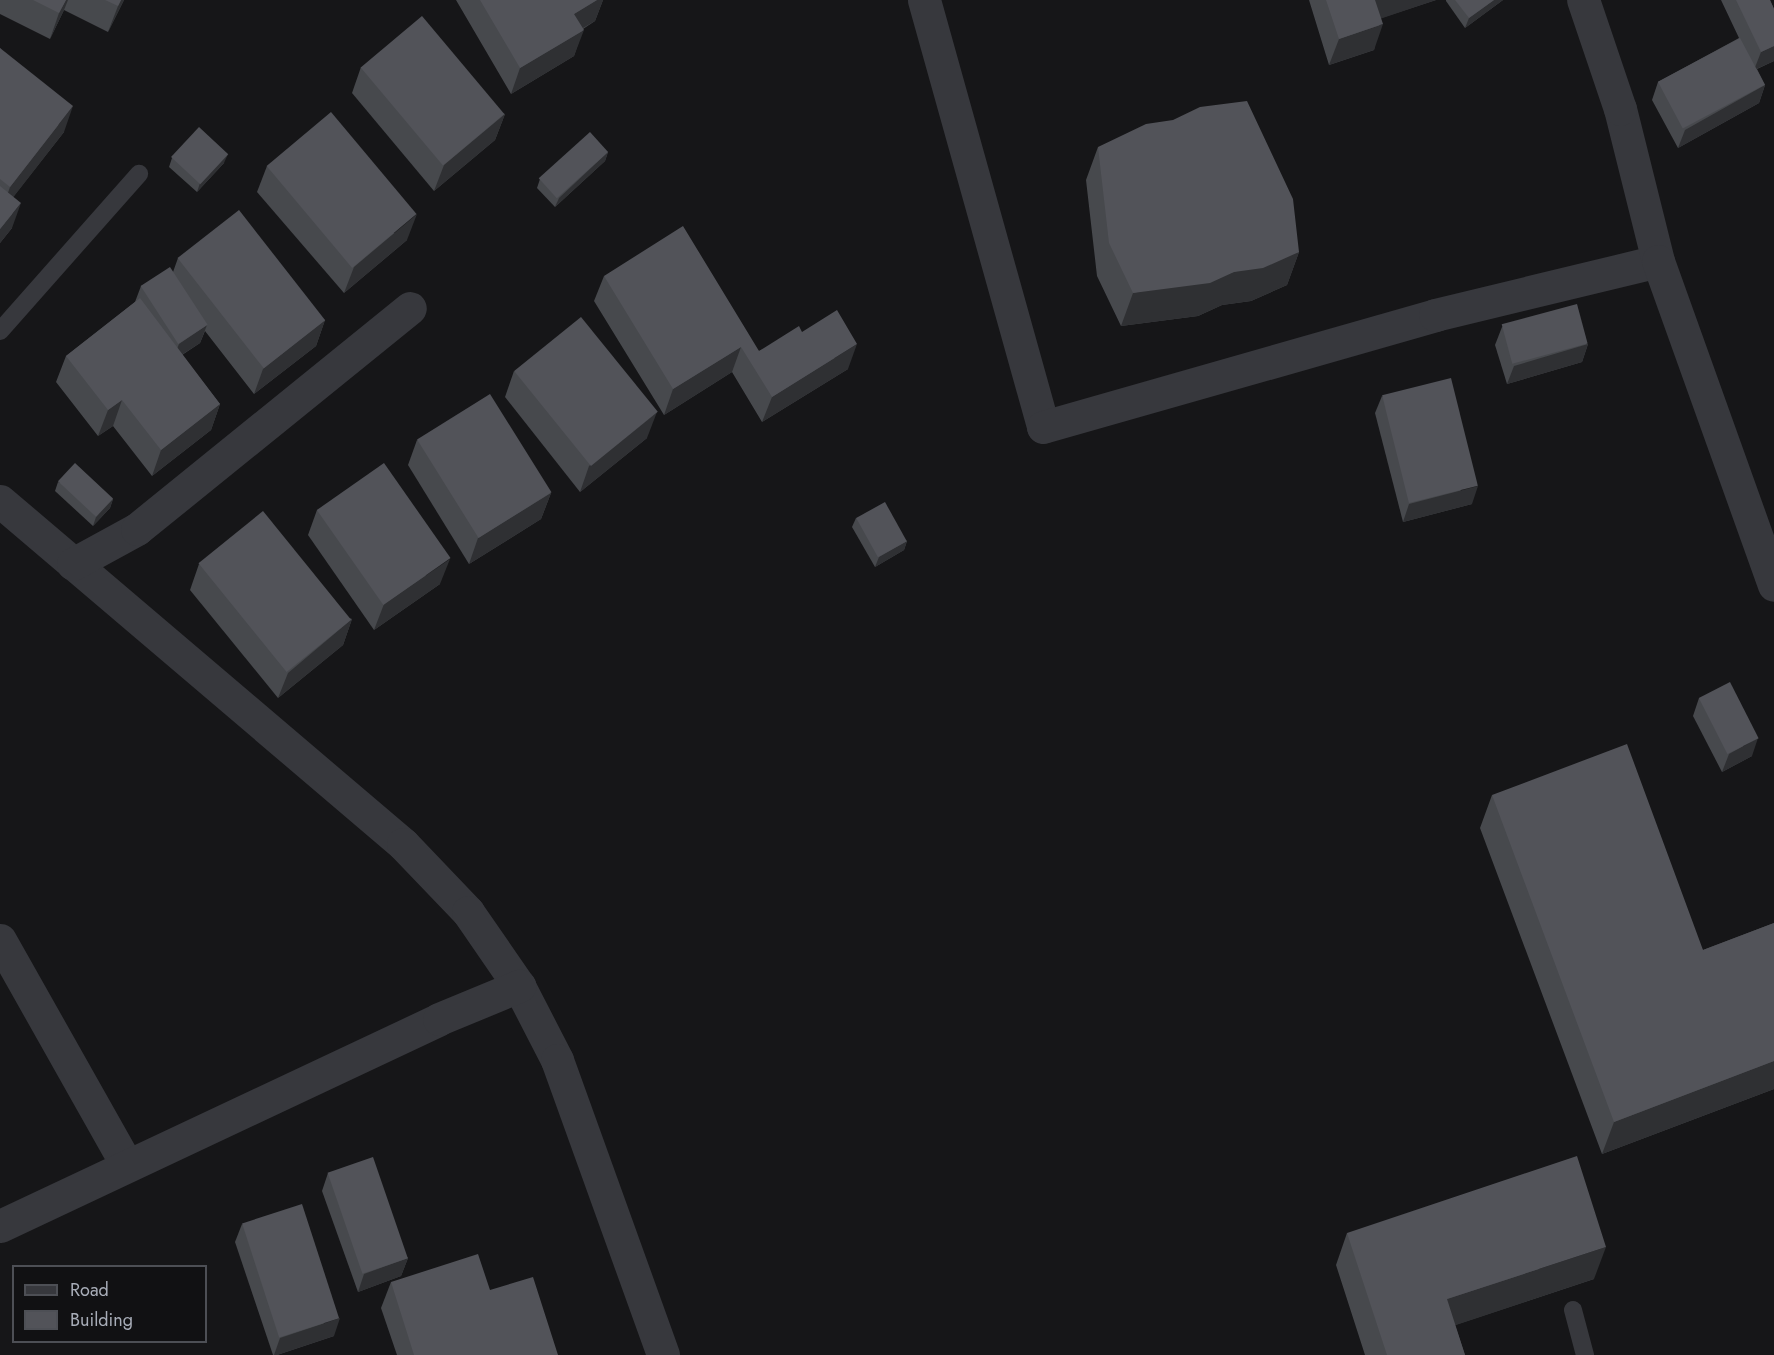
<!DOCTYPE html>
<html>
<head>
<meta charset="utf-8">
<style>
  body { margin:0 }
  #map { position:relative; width:1774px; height:1355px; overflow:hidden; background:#161618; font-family:Jost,sans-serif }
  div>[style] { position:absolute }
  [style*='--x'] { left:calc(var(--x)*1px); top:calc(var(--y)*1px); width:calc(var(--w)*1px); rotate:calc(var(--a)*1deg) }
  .lane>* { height:18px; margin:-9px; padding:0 9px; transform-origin:9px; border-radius:9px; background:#37383d }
  .street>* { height:33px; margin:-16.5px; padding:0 16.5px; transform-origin:16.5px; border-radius:16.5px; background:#37383d }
  .wall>* { inset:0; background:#47494d }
  .shaded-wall>* { inset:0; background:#2f3033 }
  .building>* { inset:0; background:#525359; transform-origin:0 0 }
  span { translate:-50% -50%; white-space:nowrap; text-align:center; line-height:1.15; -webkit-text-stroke:4.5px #111113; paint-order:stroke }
  .legend { position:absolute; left:12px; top:1265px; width:195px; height:78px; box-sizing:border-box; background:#111113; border:2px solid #4d4f55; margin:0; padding:8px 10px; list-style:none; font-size:18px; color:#a8adb8 }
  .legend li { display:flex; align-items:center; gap:12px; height:30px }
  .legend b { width:30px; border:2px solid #4d4f55 }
</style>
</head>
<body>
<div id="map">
  <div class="lane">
    <i style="--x:0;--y:331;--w:210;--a:-48.5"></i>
    <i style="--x:1573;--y:1310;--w:47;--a:75.1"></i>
  </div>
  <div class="street">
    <i style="--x:924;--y:0;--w:443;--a:74.4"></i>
    <i style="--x:1043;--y:427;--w:408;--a:-15.9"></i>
    <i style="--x:1435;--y:315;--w:229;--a:-13.6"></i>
    <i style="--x:1658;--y:261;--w:157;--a:-104"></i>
    <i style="--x:1620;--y:109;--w:115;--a:-108.7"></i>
    <i style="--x:1658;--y:261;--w:344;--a:70.3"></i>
    <i style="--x:0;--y:501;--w:529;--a:40.4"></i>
    <i style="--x:403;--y:844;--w:94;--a:46.3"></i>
    <i style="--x:468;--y:912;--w:90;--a:55.4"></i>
    <i style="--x:519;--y:986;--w:83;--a:62.8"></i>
    <i style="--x:557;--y:1060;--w:313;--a:70.2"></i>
    <i style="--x:73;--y:564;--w:73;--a:-28.7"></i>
    <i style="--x:137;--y:529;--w:351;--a:-39"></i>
    <i style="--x:0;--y:940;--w:257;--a:60.6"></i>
    <i style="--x:0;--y:1226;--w:485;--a:-25.2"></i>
    <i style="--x:439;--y:1019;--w:87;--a:-22.4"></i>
  </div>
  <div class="wall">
    <i style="clip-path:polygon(0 0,124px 0,108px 32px,64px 10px,50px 39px,0 14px)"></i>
    <i style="clip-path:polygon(456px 0,603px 0,595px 21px,583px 29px,574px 56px,511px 94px)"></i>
    <i style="clip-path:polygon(1309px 0,1436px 0,1381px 18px,1374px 50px,1329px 65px)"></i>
    <i style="clip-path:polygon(1446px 0,1503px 0,1465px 28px,1446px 1px)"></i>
    <i style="clip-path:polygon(1721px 0,1770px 0,1774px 9px,1774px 61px,1757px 69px,1765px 85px,1759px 103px,1678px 148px,1652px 100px,1658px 82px,1739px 38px)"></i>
    <i style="clip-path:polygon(0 48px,64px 132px,13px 197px,12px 228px,0 243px)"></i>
    <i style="clip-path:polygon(361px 67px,505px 114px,495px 140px,434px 191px,352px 93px)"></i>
    <i style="clip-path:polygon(1098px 147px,1299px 252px,1287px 285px,1251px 301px,1222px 305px,1198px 316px,1121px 326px,1097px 276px,1086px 180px)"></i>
    <i style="clip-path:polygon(608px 152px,605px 161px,555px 207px,537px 188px,540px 179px)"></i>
    <i style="clip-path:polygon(172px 158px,224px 163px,197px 192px,169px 167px)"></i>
    <i style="clip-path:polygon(267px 166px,407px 240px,344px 293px,257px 192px)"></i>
    <i style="clip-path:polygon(178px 258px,325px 320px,316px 346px,254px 394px,205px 331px,200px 343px,182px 355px,220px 404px,211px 430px,152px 476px,113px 426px,98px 436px,56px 382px,66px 356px,135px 302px,141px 286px,173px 272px)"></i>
    <i style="clip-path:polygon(604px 276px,759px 351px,802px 332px,848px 369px,762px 422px,732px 372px,664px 415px,594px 301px)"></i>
    <i style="clip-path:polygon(1502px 327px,1588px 344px,1582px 362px,1507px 384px,1495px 345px)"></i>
    <i style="clip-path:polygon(514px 371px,647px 438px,580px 492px,505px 397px)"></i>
    <i style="clip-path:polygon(1382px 396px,1472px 504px,1403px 522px,1375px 413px)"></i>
    <i style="clip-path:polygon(417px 440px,551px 493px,541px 519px,469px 564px,408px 465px)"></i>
    <i style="clip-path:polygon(58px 482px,113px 499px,110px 508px,93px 526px,55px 491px)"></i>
    <i style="clip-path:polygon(317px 510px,440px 584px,374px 630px,308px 535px)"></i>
    <i style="clip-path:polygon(856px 518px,907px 541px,904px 550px,875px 567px,852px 527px)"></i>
    <i style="clip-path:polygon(199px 564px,352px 619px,343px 645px,278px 698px,190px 590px)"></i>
    <i style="clip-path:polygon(1699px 698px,1752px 756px,1722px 772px,1693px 716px)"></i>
    <i style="clip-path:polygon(1492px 795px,1703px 950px,1774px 923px,1774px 1089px,1602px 1154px,1480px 828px)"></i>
    <i style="clip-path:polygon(328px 1173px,408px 1258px,401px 1276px,358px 1292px,322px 1191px)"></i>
    <i style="clip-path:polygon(242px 1224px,334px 1336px,277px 1355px,273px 1355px,235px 1242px)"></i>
    <i style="clip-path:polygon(1347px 1233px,1594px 1279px,1455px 1325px,1465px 1355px,1365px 1355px,1336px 1265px)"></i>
    <i style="clip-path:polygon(391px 1282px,490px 1290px,558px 1355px,397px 1355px,381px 1308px)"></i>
  </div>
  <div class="shaded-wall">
    <i style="clip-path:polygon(66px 0,68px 0,64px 10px,50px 39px,59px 13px)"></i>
    <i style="clip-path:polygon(121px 0,124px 0,108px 32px,118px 6px)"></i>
    <i style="clip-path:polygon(597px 0,603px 0,595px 21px,564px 39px,574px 14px)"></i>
    <i style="clip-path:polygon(1373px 0,1436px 0,1365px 24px)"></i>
    <i style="clip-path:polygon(1494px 0,1503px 0,1465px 28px,1469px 18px)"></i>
    <i style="clip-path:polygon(1383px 24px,1374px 50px,1329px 65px,1339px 39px)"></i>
    <i style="clip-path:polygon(584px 30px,574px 56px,511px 94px,520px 68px)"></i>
    <i style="clip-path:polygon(1774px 46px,1774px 61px,1754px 70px,1761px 52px)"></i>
    <i style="clip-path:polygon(1765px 85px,1759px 103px,1678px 148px,1685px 130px)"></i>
    <i style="clip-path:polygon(73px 106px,64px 132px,1px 213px,10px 187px)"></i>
    <i style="clip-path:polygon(505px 114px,495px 140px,434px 191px,444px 165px)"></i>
    <i style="clip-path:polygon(608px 152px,605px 161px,555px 207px,559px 198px)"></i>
    <i style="clip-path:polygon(228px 154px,224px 163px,197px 192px,200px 183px)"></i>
    <i style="clip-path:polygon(21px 203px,12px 228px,0 243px,0 229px)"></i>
    <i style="clip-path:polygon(417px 214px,407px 240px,344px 293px,354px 267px)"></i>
    <i style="clip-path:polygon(1299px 252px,1287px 285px,1251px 301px,1222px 305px,1198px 316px,1121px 326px,1133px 293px,1234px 272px)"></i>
    <i style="clip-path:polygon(325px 320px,316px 346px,254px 394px,263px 369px)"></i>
    <i style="clip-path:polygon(207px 325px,200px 343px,172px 361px,179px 344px)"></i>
    <i style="clip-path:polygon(857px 344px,848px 369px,762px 422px,772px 397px)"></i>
    <i style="clip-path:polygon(1588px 344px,1582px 362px,1507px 384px,1514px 366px)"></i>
    <i style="clip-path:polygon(741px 347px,732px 372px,664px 415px,673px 389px)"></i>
    <i style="clip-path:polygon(122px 400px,113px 426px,98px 436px,108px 410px)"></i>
    <i style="clip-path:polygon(220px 404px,211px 430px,152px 476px,161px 450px)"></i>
    <i style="clip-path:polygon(657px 412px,647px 438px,580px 492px,589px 466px)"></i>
    <i style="clip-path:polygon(1478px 486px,1472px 504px,1403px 522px,1409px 504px)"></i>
    <i style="clip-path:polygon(551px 493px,541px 519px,469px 564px,478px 538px)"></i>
    <i style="clip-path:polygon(113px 499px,110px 508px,93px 526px,96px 517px)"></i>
    <i style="clip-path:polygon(907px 541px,904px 550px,875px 567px,879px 557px)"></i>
    <i style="clip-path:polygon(450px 559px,440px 584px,374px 630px,384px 604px)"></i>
    <i style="clip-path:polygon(352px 619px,343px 645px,278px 698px,288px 673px)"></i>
    <i style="clip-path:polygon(1758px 738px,1752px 756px,1722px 772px,1729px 754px)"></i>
    <i style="clip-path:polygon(1774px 1061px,1774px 1089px,1602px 1154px,1614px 1122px)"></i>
    <i style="clip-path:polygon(1606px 1247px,1594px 1279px,1435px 1332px,1447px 1299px)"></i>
    <i style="clip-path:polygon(408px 1258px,401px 1276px,358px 1292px,364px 1274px)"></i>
    <i style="clip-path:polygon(340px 1318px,334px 1336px,277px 1355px,274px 1355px,280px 1338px)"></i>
  </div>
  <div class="building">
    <i style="clip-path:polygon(33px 0,66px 0,59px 13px)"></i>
    <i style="clip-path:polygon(105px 0,121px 0,118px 6px)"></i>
    <i style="clip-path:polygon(480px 0,597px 0,574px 14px,584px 30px,520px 68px)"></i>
    <i style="clip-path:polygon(1326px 0,1375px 0,1383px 24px,1339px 39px)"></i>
    <i style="clip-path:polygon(1455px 0,1494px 0,1469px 18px)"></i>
    <i style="clip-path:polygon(1736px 0,1770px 0,1774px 9px,1774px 46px,1761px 52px)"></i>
    <i style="left:422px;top:16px;width:128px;height:80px;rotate:50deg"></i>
    <i style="left:1740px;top:38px;width:53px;height:93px;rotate:62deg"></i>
    <i style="clip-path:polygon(0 48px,73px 106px,10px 187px,0 179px)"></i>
    <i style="clip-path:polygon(1247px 101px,1293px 199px,1299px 252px,1263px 268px,1234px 272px,1210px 283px,1133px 293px,1109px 243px,1098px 147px,1146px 124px,1173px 120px,1200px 107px)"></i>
    <i style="left:331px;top:112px;width:133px;height:84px;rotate:50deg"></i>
    <i style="left:199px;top:127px;width:40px;height:41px;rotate:43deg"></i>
    <i style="left:590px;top:132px;width:27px;height:69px;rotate:48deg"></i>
    <i style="clip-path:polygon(0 186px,21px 203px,0 229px)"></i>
    <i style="left:239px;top:210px;width:140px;height:78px;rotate:52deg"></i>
    <i style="clip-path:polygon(683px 226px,759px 351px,799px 326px,802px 332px,837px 310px,857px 344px,772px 397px,741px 347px,673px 389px,604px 276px)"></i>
    <i style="left:170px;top:267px;width:69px;height:35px;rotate:57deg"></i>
    <i style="clip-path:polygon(140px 298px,220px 404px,161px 450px,122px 400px,108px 410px,66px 356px)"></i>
    <i style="left:1577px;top:304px;width:41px;height:78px;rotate:75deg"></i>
    <i style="left:581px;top:317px;width:122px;height:86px;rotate:51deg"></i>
    <i style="left:1451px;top:378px;width:111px;height:71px;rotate:76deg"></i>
    <i style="left:490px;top:394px;width:116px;height:86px;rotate:58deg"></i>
    <i style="left:75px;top:463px;width:52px;height:25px;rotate:43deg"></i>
    <i style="left:384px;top:463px;width:116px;height:82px;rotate:55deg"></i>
    <i style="left:885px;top:502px;width:45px;height:33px;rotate:61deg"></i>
    <i style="left:263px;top:511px;width:140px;height:83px;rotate:51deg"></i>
    <i style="left:1730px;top:682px;width:63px;height:35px;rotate:63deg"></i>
    <i style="clip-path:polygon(1627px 744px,1703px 950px,1774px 923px,1774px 1061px,1614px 1122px,1492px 795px)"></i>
    <i style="clip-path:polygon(1577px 1156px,1606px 1247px,1447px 1299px,1465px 1355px,1387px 1355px,1347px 1233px)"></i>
    <i style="left:373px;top:1157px;width:107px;height:48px;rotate:71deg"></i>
    <i style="left:302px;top:1204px;width:120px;height:63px;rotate:72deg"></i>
    <i style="clip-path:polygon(478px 1254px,490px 1290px,533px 1277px,558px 1355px,414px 1355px,391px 1282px)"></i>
  </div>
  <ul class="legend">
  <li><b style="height:8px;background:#37383d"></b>Road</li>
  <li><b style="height:16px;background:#525359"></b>Building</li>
  </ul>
</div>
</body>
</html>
